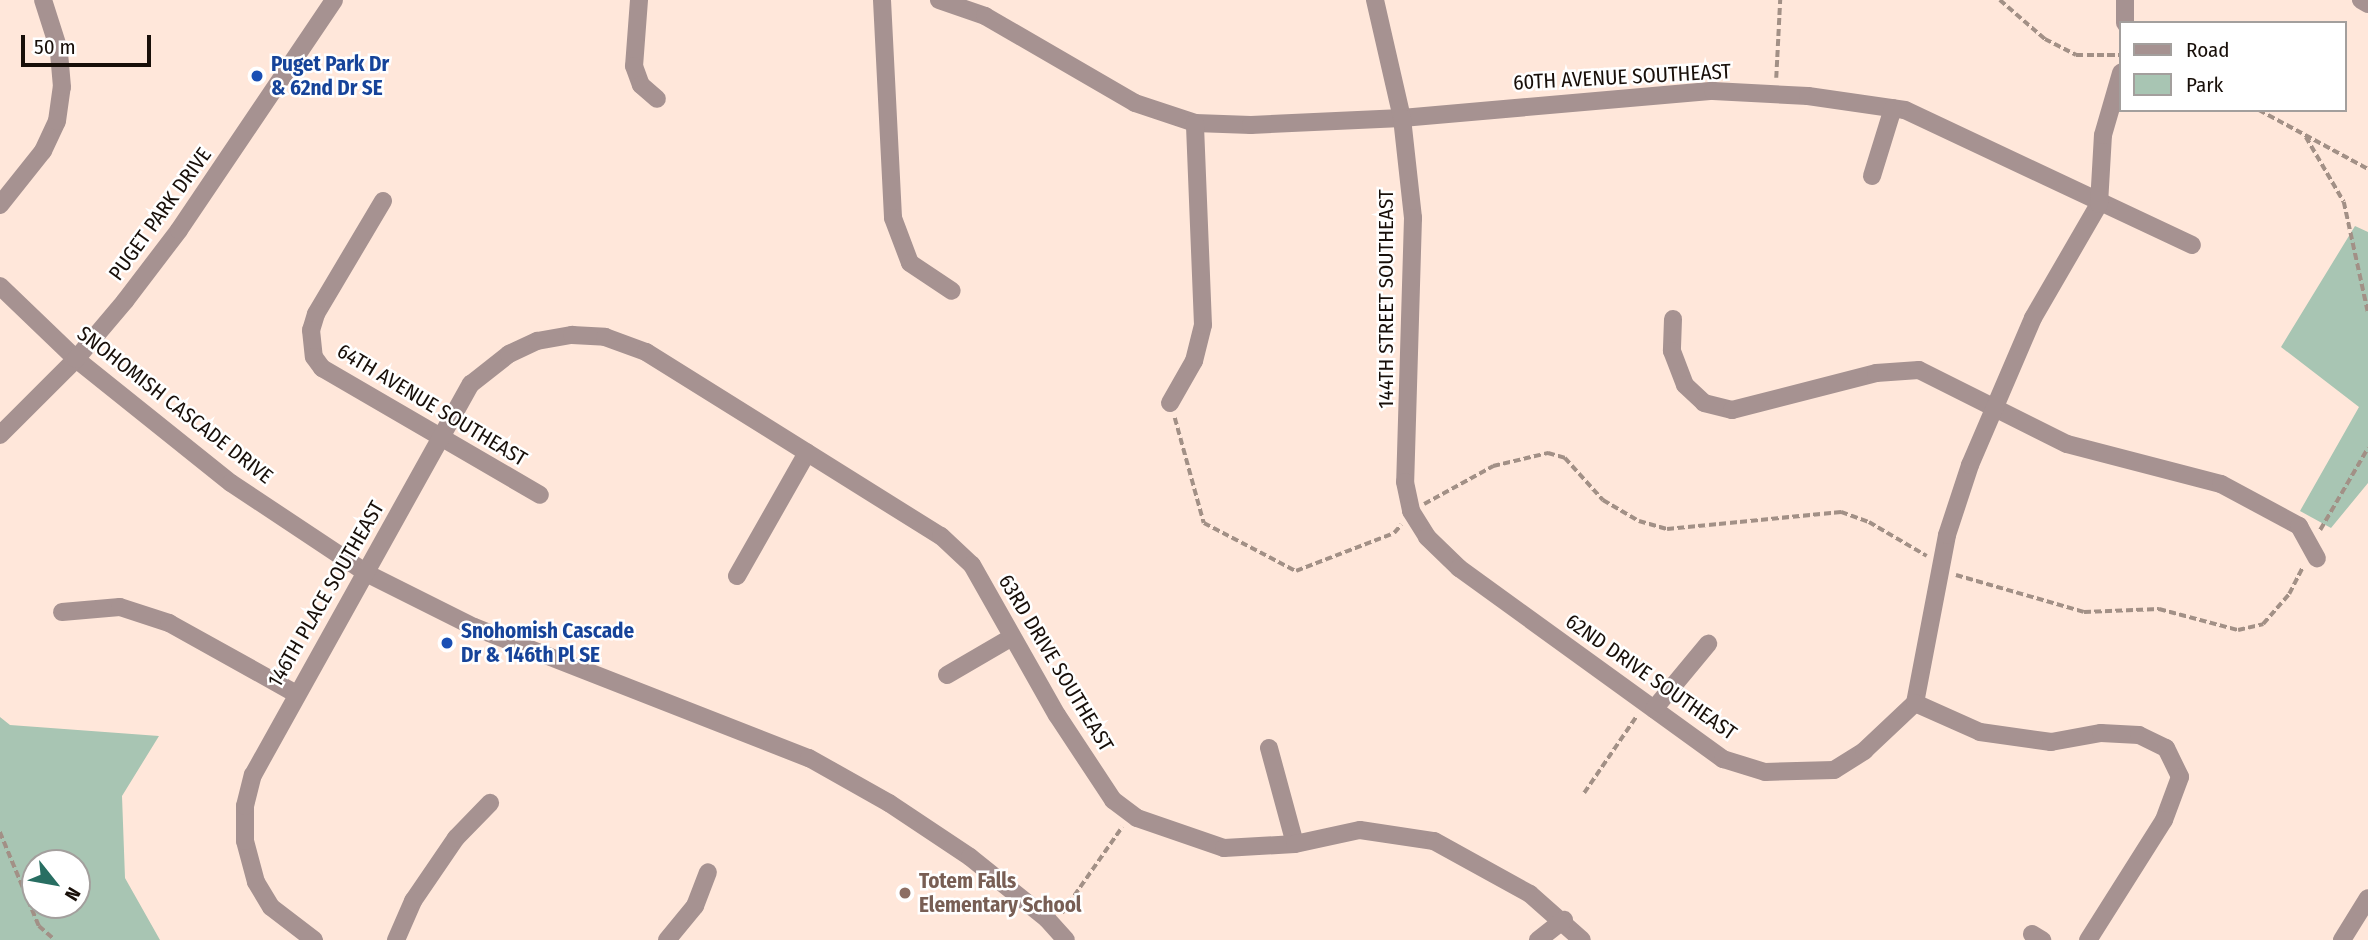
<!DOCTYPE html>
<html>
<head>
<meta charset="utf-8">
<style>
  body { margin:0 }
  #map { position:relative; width:2368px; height:940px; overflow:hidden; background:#ffe7da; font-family:"Fira Sans Condensed",sans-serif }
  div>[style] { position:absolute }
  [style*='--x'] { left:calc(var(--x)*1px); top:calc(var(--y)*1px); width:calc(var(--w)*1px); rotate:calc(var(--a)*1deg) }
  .green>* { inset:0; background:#a8c5b3 }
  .path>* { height:3.5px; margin-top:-1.75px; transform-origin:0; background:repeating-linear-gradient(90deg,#a29086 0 7px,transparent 0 10.5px) }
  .minor>* { height:18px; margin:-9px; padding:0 9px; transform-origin:9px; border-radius:9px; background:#a69291 }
  .dots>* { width:19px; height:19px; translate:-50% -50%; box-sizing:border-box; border:4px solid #fff; border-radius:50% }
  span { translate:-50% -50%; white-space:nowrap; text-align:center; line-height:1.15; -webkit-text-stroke:5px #fff; paint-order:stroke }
  .transit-label { font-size:21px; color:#164399; font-weight:700 }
  .left { translate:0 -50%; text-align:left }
  .street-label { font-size:21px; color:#180f09 }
  .education-label { font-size:21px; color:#785e54; font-weight:700 }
  .legend { position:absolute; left:2119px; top:21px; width:228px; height:91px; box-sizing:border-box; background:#fff; border:2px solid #a39f9d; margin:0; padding:9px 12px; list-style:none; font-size:21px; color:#180f09 }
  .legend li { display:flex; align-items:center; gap:14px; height:35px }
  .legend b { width:35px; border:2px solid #a39f9d }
  .north { position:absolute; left:21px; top:849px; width:70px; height:70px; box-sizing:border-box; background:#fff; border:2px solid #a39f9d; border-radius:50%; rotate:121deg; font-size:19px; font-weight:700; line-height:28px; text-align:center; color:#180f09 }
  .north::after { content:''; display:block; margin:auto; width:24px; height:32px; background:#286e62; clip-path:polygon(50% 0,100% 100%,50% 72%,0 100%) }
  .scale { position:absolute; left:21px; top:35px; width:130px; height:32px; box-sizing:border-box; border:4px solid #180f09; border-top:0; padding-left:9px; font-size:21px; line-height:24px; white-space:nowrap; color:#180f09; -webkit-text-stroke:5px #fff; paint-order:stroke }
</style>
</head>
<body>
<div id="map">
  <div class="green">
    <i style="clip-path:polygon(2355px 226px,2368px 232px,2368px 483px,2331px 528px,2300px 511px,2359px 407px,2281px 347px)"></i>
    <i style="clip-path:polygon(evenodd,0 717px,10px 725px,159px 736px,122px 796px,125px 878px,160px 940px,0 940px,0 717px,35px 863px,77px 863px,77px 905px,35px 905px,35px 863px)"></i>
  </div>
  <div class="path">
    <i style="--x:2000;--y:0;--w:60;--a:40.9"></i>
    <i style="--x:2045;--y:39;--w:35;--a:27"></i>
    <i style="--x:2076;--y:55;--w:44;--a:0"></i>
    <i style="--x:1776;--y:78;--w:78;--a:-87.1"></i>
    <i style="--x:2259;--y:110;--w:124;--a:28.4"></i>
    <i style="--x:2306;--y:137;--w:75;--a:59.7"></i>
    <i style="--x:2344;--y:202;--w:113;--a:77.7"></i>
    <i style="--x:1175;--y:418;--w:109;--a:74.6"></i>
    <i style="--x:1204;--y:523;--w:104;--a:27.6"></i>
    <i style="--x:1296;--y:571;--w:105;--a:-21.2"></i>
    <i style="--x:1394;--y:533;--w:11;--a:-49"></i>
    <i style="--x:1424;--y:504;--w:79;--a:-28.8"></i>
    <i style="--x:1493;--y:466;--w:57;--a:-13.3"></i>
    <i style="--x:1548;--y:453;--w:18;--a:16"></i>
    <i style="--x:1565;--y:458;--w:57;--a:47.9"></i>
    <i style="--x:1603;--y:500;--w:42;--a:30.3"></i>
    <i style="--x:1639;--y:521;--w:29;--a:16"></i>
    <i style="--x:1667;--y:529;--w:175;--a:-5.6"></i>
    <i style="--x:1841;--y:512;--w:30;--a:20"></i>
    <i style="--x:1869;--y:522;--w:67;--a:30.4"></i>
    <i style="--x:2320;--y:530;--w:95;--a:-59.7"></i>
    <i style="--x:1956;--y:575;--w:133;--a:16.1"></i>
    <i style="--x:2084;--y:612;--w:75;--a:-2.3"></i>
    <i style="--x:2159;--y:609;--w:82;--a:14.9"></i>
    <i style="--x:2238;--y:630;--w:26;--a:-13"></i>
    <i style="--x:2263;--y:624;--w:40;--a:-49"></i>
    <i style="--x:2289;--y:594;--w:31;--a:-63"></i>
    <i style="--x:1584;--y:793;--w:92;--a:-55.6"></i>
    <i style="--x:0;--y:832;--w:102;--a:67.5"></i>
    <i style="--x:39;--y:926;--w:21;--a:41"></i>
    <i style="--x:1062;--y:913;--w:105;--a:-55.1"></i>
  </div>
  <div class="minor">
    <i style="--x:639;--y:0;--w:66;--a:94.3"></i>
    <i style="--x:634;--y:66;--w:20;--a:70"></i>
    <i style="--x:641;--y:85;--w:21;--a:41"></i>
    <i style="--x:882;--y:0;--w:218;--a:87.1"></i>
    <i style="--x:893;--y:218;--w:48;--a:69.3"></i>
    <i style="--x:910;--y:263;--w:50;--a:33.7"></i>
    <i style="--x:939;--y:0;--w:49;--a:19.2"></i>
    <i style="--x:985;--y:16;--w:173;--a:30.1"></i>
    <i style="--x:1135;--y:103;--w:63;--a:18.4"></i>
    <i style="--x:1195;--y:123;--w:56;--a:2"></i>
    <i style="--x:1251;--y:125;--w:151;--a:-2.7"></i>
    <i style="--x:1402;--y:118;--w:312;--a:-5"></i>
    <i style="--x:1713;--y:91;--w:95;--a:3"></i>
    <i style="--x:1808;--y:96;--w:98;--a:8.2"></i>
    <i style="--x:1905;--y:110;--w:317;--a:25.2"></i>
    <i style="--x:1375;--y:0;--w:121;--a:77.1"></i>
    <i style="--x:1402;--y:118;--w:101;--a:83.7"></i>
    <i style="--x:1413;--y:218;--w:264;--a:91.7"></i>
    <i style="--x:1405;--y:482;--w:30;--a:78"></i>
    <i style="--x:1411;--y:511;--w:31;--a:58"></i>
    <i style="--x:1427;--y:537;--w:45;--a:44.1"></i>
    <i style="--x:1459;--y:568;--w:326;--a:35.9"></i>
    <i style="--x:1723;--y:759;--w:44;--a:17.2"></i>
    <i style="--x:1765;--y:772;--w:69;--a:-1.7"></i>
    <i style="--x:1834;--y:770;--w:36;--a:-32"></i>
    <i style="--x:1864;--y:751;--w:70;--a:-43.3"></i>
    <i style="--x:2125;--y:0;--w:23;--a:90"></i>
    <i style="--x:2361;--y:0;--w:8;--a:30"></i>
    <i style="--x:1872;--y:176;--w:71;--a:-72.8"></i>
    <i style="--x:383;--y:201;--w:131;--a:120.7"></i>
    <i style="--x:316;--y:314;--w:17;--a:107"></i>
    <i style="--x:311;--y:330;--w:27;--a:84"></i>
    <i style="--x:314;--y:357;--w:14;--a:54"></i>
    <i style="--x:322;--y:368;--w:252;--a:30.2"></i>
    <i style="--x:0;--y:205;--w:69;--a:-51.5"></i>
    <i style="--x:43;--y:151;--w:33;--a:-65"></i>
    <i style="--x:57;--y:121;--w:34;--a:-82"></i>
    <i style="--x:62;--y:87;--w:37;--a:-95"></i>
    <i style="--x:59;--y:50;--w:52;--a:-107.7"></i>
    <i style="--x:0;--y:286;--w:105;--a:43.8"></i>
    <i style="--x:76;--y:359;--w:198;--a:38.7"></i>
    <i style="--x:231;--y:483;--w:164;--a:33.6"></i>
    <i style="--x:368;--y:574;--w:119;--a:26.6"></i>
    <i style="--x:474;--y:627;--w:360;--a:21.4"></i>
    <i style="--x:809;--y:758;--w:92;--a:29.4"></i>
    <i style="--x:889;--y:803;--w:97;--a:33.7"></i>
    <i style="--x:970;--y:857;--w:99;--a:38.8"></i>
    <i style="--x:1047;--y:919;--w:28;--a:48"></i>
    <i style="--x:1673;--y:319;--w:32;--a:92"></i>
    <i style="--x:1672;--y:351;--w:36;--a:69"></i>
    <i style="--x:1685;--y:385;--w:26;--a:43"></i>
    <i style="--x:1704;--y:403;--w:29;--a:14"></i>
    <i style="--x:1732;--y:410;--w:149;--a:-14.4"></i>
    <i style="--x:1876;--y:373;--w:43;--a:-4"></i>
    <i style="--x:1919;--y:370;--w:165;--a:26.6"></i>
    <i style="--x:2067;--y:444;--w:159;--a:14.6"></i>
    <i style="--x:2221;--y:484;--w:89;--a:28.3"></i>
    <i style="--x:2299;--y:526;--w:37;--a:61"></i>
    <i style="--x:1170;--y:403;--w:48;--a:-60.3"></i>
    <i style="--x:1194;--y:361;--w:37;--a:-76"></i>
    <i style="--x:1203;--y:325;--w:202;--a:-92.3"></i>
    <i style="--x:0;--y:435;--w:107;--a:-45"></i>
    <i style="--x:76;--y:359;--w:76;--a:-49.8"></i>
    <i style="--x:125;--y:301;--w:89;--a:-52.7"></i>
    <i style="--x:179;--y:230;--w:277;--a:-56"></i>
    <i style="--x:737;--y:576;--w:142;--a:-60.4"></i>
    <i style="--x:62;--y:612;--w:58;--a:-4.9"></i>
    <i style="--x:120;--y:607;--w:52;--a:18.1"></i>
    <i style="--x:169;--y:623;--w:144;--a:29.1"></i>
    <i style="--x:947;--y:675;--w:75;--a:-30.3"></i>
    <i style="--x:1915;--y:703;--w:171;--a:-79.2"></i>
    <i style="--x:1947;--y:535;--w:74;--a:-71.8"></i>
    <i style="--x:1970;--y:465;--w:160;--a:-66.8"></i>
    <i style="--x:2033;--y:318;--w:132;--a:-59.9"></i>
    <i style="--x:2099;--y:204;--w:69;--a:-86.7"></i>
    <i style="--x:2103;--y:135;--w:65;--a:-73.8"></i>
    <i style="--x:1915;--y:703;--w:71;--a:24"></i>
    <i style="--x:1980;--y:732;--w:72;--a:8"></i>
    <i style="--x:2051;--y:742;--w:51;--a:-10.2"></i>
    <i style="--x:2101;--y:733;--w:38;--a:3"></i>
    <i style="--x:2139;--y:735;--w:30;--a:26"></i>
    <i style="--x:2166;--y:748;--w:32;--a:64"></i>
    <i style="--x:2180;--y:777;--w:46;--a:110.4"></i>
    <i style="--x:2164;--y:820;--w:142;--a:122.3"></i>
    <i style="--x:1654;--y:709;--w:85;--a:-50.3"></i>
    <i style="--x:1269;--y:748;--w:99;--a:74.8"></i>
    <i style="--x:2032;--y:934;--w:12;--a:31"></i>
    <i style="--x:314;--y:940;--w:54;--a:-142.5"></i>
    <i style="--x:271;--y:907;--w:29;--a:-121"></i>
    <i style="--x:256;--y:882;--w:42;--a:-105"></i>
    <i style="--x:245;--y:841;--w:35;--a:-90"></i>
    <i style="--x:245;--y:806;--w:32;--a:-76"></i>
    <i style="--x:253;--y:775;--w:448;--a:-60.9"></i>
    <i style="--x:471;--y:384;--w:48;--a:-38.3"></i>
    <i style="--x:509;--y:354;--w:31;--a:-25"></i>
    <i style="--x:537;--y:341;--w:36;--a:-10"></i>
    <i style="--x:572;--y:335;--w:33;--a:3"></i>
    <i style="--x:605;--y:337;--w:44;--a:20.1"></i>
    <i style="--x:646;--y:352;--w:348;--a:32"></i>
    <i style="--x:941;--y:536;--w:42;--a:43.1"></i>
    <i style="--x:972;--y:565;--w:172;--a:60.5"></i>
    <i style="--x:1057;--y:715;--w:102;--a:56.6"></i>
    <i style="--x:1113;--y:800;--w:30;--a:37"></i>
    <i style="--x:1137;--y:818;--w:92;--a:19"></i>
    <i style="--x:1224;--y:848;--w:71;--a:-3.2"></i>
    <i style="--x:1295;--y:844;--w:66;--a:-12.2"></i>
    <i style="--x:1360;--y:830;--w:75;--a:8.5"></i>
    <i style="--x:1434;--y:841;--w:110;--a:28.9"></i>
    <i style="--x:1530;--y:894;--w:69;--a:41.5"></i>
    <i style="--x:396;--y:940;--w:43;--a:-66.4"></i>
    <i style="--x:413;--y:901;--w:76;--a:-55.7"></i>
    <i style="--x:456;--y:838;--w:49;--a:-45.8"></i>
    <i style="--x:667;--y:940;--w:44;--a:-50.5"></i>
    <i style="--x:695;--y:906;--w:36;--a:-69"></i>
    <i style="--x:1538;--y:940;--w:33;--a:-38"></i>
    <i style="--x:2342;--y:940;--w:49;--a:-58.2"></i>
  </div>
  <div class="dots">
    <i style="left:257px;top:76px;background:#1a4fb4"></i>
    <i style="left:447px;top:643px;background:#1a4fb4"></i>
    <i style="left:905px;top:893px;background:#8d6e63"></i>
  </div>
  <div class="transit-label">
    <span class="left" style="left:271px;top:76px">Puget Park Dr<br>&amp; 62nd Dr SE</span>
    <span class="left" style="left:461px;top:643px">Snohomish Cascade<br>Dr &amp; 146th Pl SE</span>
  </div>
  <div class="street-label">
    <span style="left:1622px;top:77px;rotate:-3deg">60TH AVENUE SOUTHEAST</span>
    <span style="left:160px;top:214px;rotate:-54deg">PUGET PARK DRIVE</span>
    <span style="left:1386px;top:299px;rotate:-90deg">144TH STREET SOUTHEAST</span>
    <span style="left:175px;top:405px;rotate:38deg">SNOHOMISH CASCADE DRIVE</span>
    <span style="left:432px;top:405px;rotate:31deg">64TH AVENUE SOUTHEAST</span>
    <span style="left:326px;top:594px;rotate:-60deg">146TH PLACE SOUTHEAST</span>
    <span style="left:1056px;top:663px;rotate:59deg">63RD DRIVE SOUTHEAST</span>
    <span style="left:1651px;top:677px;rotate:35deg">62ND DRIVE SOUTHEAST</span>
  </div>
  <div class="education-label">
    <span class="left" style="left:919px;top:893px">Totem Falls<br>Elementary School</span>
  </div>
  <ul class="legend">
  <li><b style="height:9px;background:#a69291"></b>Road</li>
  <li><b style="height:19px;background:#a8c5b3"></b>Park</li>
  </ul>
  <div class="north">N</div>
  <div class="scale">50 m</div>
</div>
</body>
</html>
